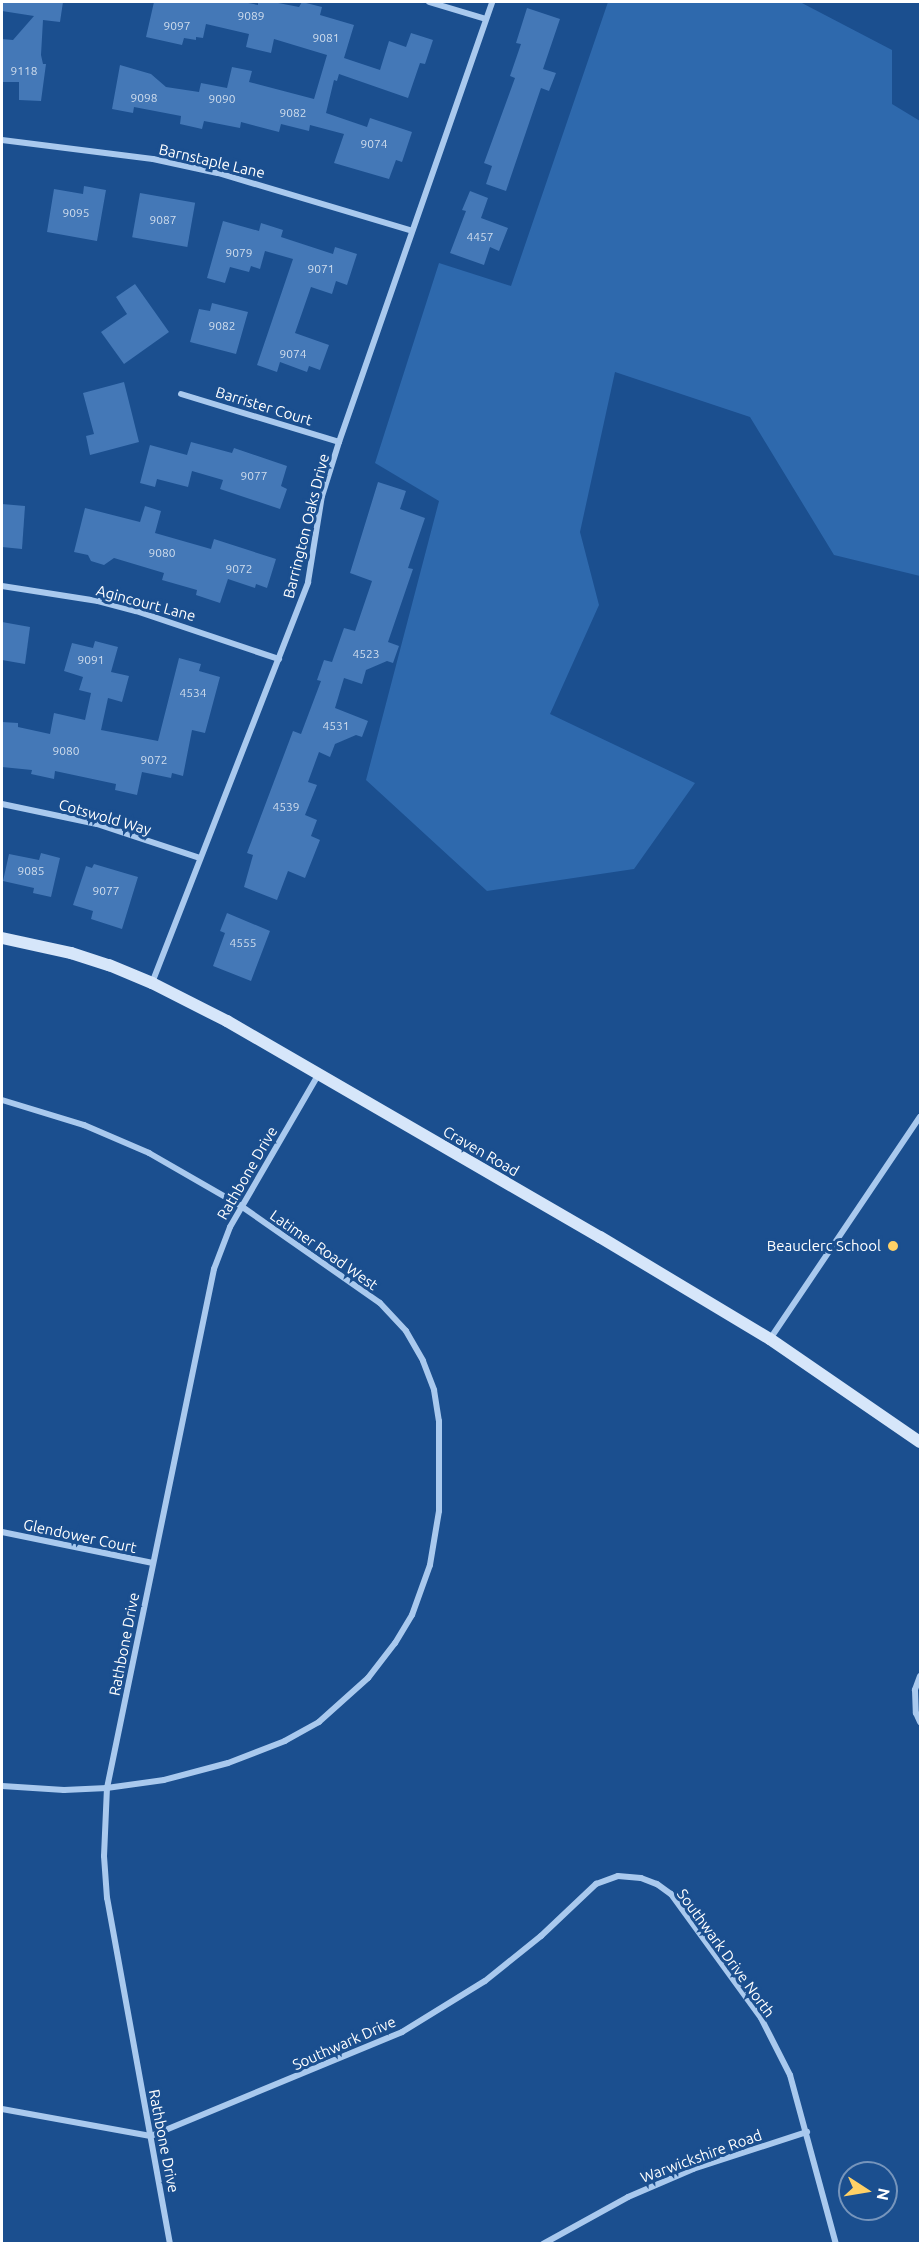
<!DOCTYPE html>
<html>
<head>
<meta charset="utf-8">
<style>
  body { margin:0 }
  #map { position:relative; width:922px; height:2245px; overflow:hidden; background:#1b4f8f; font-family:Ubuntu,sans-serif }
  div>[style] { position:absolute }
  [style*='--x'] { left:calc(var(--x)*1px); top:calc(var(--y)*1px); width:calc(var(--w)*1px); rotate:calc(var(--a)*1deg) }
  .green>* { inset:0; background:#2e69ad }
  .building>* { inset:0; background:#4478b7; transform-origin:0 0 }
  .street>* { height:6px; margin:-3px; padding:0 3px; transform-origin:3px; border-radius:3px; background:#a9c9ee }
  .secondary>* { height:12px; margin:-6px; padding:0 6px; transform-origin:6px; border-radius:6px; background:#d6e6fa }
  .dots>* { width:16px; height:16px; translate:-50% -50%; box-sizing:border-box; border:3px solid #1b4f8f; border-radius:50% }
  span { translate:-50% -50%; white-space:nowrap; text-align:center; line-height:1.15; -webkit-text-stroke:6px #1b4f8f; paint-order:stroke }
  .number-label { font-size:12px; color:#d0dded }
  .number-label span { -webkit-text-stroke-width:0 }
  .street-label { font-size:15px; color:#fff }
  .poi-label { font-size:15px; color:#fff }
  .right { translate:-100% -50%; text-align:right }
  .frame { position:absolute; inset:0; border:3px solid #fff; pointer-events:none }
  .north { position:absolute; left:838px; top:2161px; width:60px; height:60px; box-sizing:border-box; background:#1b4f8f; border:2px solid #7695bc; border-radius:50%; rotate:102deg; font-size:16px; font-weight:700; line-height:24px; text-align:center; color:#fff }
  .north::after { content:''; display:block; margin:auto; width:21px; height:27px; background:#ffd166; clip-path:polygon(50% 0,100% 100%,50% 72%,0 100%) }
</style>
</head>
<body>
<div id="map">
  <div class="green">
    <i style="clip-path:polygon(608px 2px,800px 2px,892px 50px,892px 104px,920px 121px,920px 576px,834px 555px,750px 417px,615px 372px,580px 532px,599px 605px,550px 714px,695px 783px,634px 869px,487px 891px,366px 780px,439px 501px,375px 463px,439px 263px,511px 286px)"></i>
  </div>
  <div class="building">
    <i style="clip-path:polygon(2px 2px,63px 2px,60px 22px,43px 20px,41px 55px,43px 64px,46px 64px,41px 101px,19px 100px,19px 82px,3px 82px,2px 79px,2px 39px,13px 40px,34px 16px,2px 11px)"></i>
    <i style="clip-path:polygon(154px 2px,243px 2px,258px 5px,258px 2px,273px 2px,299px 7px,302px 2px,322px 7px,320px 15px,354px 25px,344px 58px,380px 70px,389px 41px,406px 47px,411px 33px,433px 40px,425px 64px,420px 63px,408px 98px,339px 74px,337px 81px,334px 80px,326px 113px,367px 127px,370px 118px,412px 132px,402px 162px,396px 160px,389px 179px,334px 163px,344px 134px,310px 125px,309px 131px,281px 124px,279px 132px,241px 122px,240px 128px,204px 121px,202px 129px,180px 124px,181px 116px,134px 107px,133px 113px,112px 109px,120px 65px,151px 74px,166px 87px,199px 92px,201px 83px,227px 88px,232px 67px,252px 71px,249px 82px,314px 99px,327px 55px,274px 39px,271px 53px,246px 47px,249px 34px,206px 24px,203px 38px,196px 37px,196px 40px,184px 38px,182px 45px,146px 37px)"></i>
    <i style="clip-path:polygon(527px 8px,560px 19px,543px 69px,556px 73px,549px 91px,541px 88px,506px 191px,486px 184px,492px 166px,484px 163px,515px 78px,510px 76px,521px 44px,516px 43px)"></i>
    <i style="clip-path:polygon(84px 186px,106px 190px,97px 241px,47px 232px,54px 189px,83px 194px)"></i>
    <i style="clip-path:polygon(470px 191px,488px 198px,481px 218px,508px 228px,499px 251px,490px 247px,484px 265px,450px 253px,466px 211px,462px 210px)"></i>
    <i style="left:140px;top:193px;width:56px;height:45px;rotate:10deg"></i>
    <i style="clip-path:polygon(223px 221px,259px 231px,261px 223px,283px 230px,281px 237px,333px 254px,335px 247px,357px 254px,347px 285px,336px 281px,332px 294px,311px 287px,295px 333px,329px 345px,320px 370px,309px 366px,307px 372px,280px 362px,277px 372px,257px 365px,293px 259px,265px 251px,260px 269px,251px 266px,249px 272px,230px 267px,225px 283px,207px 278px)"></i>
    <i style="clip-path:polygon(135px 284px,169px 332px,124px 364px,101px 332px,127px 314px,116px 297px)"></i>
    <i style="clip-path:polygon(212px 303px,248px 312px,236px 354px,190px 342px,199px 309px,210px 311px)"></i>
    <i style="clip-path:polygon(124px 382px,139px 442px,90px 455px,86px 436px,94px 434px,83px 393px)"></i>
    <i style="clip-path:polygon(191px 442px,232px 453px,234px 448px,287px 466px,281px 486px,287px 489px,280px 509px,220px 489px,223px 480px,192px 471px,188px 487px,157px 479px,155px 487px,140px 483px,150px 445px,187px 455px)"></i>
    <i style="clip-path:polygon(378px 482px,406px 491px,400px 509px,425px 518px,408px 568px,413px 569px,388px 642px,399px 646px,393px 663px,387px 661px,366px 670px,362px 684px,344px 678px,335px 708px,368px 721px,362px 737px,356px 735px,335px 744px,330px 757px,319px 752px,308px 782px,317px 785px,305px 815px,317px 820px,311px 836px,320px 840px,305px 878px,288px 871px,277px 900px,244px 887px,253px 855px,247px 853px,293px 731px,301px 734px,321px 681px,317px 680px,324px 660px,332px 662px,344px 628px,355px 631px,372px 581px,350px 573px)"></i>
    <i style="clip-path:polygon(2px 504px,25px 506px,22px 549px,2px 547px)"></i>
    <i style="clip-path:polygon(145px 506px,161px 511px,155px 533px,211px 549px,214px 539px,276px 559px,267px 588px,256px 584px,255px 588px,228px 579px,220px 603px,196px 595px,197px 590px,162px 580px,164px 573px,114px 558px,104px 565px,91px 561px,88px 555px,74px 552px,85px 508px,140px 522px)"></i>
    <i style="clip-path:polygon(2px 622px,30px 627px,25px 664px,2px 660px)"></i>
    <i style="clip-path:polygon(95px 641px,118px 647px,111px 672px,129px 676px,122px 702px,108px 698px,101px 730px,158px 741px,179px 658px,201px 664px,199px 671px,220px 677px,205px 733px,192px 730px,183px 776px,172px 773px,171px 778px,142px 772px,137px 795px,115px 790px,116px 784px,55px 771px,54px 779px,31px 774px,32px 770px,2px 767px,2px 722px,18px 723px,18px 727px,50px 734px,54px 713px,85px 720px,91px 693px,79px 690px,83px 677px,64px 671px,72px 643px,93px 648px)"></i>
    <i style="clip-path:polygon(41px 853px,60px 858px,51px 897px,33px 893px,34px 888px,3px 881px,9px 854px,39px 860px)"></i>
    <i style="clip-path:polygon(94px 864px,138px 877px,122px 929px,91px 919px,93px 911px,73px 905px,86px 866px,92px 868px)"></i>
    <i style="clip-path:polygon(227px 913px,270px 931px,251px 981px,213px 966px,225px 933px,220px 931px)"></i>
  </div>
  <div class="street">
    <i style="--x:429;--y:2;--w:59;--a:16.6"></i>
    <i style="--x:2;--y:140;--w:152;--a:7.2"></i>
    <i style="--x:153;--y:159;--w:66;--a:12.2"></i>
    <i style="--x:218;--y:173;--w:202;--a:16.6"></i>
    <i style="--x:181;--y:394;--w:165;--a:16.9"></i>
    <i style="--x:2;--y:586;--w:97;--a:8.9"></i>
    <i style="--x:98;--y:601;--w:39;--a:15"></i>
    <i style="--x:136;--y:611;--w:151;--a:18.6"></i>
    <i style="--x:2;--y:804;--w:97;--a:11.9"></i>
    <i style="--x:97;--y:824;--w:108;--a:18.3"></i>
    <i style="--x:152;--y:983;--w:430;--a:-68.7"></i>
    <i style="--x:308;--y:582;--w:87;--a:-80.8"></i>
    <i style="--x:322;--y:496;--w:57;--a:-72.5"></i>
    <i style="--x:339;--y:442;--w:466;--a:-70.8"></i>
    <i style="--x:2;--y:1100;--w:86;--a:17"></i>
    <i style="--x:84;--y:1125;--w:71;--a:23.3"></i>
    <i style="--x:149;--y:1153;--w:106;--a:29.9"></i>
    <i style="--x:241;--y:1206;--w:169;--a:34.9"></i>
    <i style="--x:380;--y:1303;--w:38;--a:47"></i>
    <i style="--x:406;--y:1331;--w:34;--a:60"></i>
    <i style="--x:423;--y:1361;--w:31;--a:69"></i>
    <i style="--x:434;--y:1390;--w:31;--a:81"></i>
    <i style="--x:439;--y:1421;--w:90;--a:90"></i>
    <i style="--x:439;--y:1511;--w:55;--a:99.5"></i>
    <i style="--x:430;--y:1565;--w:53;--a:109.8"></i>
    <i style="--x:412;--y:1615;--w:33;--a:121"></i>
    <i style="--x:395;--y:1643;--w:44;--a:127.6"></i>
    <i style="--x:368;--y:1678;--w:66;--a:138.1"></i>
    <i style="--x:319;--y:1722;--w:39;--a:151"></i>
    <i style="--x:285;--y:1741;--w:61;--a:158.9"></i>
    <i style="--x:228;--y:1763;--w:66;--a:165.1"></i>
    <i style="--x:164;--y:1780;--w:58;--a:172"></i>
    <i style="--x:107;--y:1788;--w:43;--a:177.3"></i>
    <i style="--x:64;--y:1790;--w:62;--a:-176.3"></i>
    <i style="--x:770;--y:1339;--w:268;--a:-56"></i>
    <i style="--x:2;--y:1532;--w:154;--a:11.6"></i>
    <i style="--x:920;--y:1676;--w:15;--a:110"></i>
    <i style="--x:915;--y:1690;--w:23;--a:88"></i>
    <i style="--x:916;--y:1713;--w:10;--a:66"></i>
    <i style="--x:2;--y:2109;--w:151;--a:10.3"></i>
    <i style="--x:151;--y:2136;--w:272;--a:-22.5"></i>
    <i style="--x:402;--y:2032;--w:97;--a:-31.6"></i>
    <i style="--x:485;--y:1981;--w:72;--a:-38.8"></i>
    <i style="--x:541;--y:1936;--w:76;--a:-43.4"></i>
    <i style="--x:596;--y:1884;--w:23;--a:-20"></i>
    <i style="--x:618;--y:1876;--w:23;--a:5"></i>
    <i style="--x:641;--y:1878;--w:17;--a:21"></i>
    <i style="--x:657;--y:1884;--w:17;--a:36"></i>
    <i style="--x:671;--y:1894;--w:153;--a:54"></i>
    <i style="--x:761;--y:2018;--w:64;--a:63"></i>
    <i style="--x:790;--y:2075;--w:175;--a:74.8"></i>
    <i style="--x:170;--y:2244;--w:352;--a:-100.3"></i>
    <i style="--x:107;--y:1898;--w:42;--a:-94.1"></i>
    <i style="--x:104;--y:1856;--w:68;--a:-87.5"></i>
    <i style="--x:107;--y:1788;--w:530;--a:-78.35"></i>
    <i style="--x:214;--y:1269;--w:45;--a:-69.1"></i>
    <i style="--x:230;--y:1227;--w:176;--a:-59.9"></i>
    <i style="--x:543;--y:2244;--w:97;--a:-28.9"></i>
    <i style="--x:628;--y:2197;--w:71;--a:-23.3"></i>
    <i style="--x:693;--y:2169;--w:120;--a:-18"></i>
  </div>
  <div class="secondary">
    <i style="--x:2;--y:938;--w:71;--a:12.3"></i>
    <i style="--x:71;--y:953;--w:40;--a:18"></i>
    <i style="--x:109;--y:965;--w:47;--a:22.7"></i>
    <i style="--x:152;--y:983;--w:84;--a:26.9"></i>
    <i style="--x:227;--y:1021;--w:431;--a:30.1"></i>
    <i style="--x:600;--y:1237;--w:198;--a:31"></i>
    <i style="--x:770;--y:1339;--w:182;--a:34.5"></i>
  </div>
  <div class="dots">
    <i style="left:893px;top:1246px;background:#ffd166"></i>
  </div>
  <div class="number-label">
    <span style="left:251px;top:16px">9089</span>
    <span style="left:177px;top:26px">9097</span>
    <span style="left:326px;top:38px">9081</span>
    <span style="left:24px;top:71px">9118</span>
    <span style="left:144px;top:98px">9098</span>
    <span style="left:222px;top:99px">9090</span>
    <span style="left:293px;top:113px">9082</span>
    <span style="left:374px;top:144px">9074</span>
    <span style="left:76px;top:213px">9095</span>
    <span style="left:163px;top:220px">9087</span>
    <span style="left:480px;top:237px">4457</span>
    <span style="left:239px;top:253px">9079</span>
    <span style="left:321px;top:269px">9071</span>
    <span style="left:222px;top:326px">9082</span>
    <span style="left:293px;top:354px">9074</span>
    <span style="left:254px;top:476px">9077</span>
    <span style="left:162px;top:553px">9080</span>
    <span style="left:239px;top:569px">9072</span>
    <span style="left:366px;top:654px">4523</span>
    <span style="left:91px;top:660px">9091</span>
    <span style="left:193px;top:693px">4534</span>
    <span style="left:336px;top:726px">4531</span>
    <span style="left:66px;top:751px">9080</span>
    <span style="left:154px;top:760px">9072</span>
    <span style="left:286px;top:807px">4539</span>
    <span style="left:31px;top:871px">9085</span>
    <span style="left:106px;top:891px">9077</span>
    <span style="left:243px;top:943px">4555</span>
  </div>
  <div class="street-label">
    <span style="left:212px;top:161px;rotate:13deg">Barnstaple Lane</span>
    <span style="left:264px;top:406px;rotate:17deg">Barrister Court</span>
    <span style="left:306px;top:526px;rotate:-76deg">Barrington Oaks Drive</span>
    <span style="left:146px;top:603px;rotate:15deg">Agincourt Lane</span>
    <span style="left:105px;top:817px;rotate:16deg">Cotswold Way</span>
    <span style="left:481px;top:1151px;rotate:30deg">Craven Road</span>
    <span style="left:247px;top:1173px;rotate:-60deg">Rathbone Drive</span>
    <span style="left:324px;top:1250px;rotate:35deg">Latimer Road West</span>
    <span style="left:80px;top:1536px;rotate:12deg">Glendower Court</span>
    <span style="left:124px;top:1644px;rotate:-79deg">Rathbone Drive</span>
    <span style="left:726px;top:1953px;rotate:54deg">Southwark Drive North</span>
    <span style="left:344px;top:2043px;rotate:-24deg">Southwark Drive</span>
    <span style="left:164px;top:2141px;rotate:79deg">Rathbone Drive</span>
    <span style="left:701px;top:2156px;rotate:-20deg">Warwickshire Road</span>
  </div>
  <div class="poi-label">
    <span class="right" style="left:881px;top:1246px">Beauclerc School</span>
  </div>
  <div class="frame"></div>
  <div class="north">N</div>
</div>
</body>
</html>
